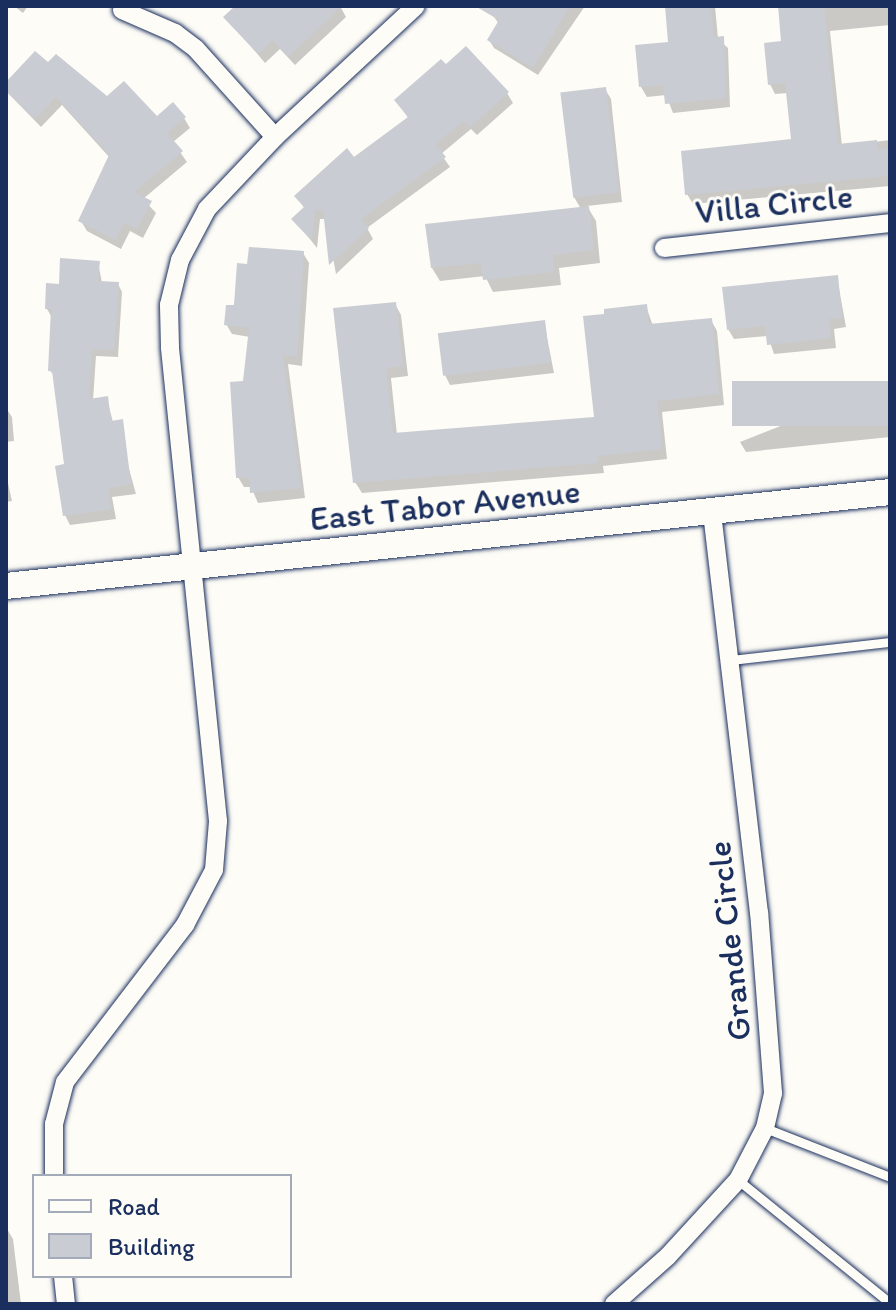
<!DOCTYPE html>
<html>
<head>
<meta charset="utf-8">
<style>
  body { margin:0 }
  #map { position:relative; width:896px; height:1310px; overflow:hidden; background:#fdfcf7; font-family:Itim,sans-serif }
  div>[style] { position:absolute }
  [style*='--x'] { left:calc(var(--x)*1px); top:calc(var(--y)*1px); width:calc(var(--w)*1px); rotate:calc(var(--a)*1deg) }
  .shadow>* { inset:0; background:#0003 }
  .building>* { inset:0; background:#c9ccd3; transform-origin:0 0 }
  .roads { filter:drop-shadow(0 0 2px #1b2f5e) drop-shadow(0 0 2px #1b2f5e) }
  .service>* { height:9px; margin:-4.5px; padding:0 4.5px; transform-origin:4.5px; border-radius:4.5px; background:#fdfcf7 }
  .minor>* { height:18px; margin:-9px; padding:0 9px; transform-origin:9px; border-radius:9px; background:#fdfcf7 }
  .secondary>* { height:26px; margin:-13px; padding:0 13px; transform-origin:13px; border-radius:13px; background:#fdfcf7 }
  span { translate:-50% -50%; white-space:nowrap; text-align:center; line-height:1.15; -webkit-text-stroke:6px #fdfcf7; paint-order:stroke }
  .street-label { font-size:34px; color:#1b2f5e }
  .frame { position:absolute; inset:0; border:8px solid #1b2f5e; pointer-events:none }
  .legend { position:absolute; left:32px; top:1174px; width:260px; height:104px; box-sizing:border-box; background:#fdfcf7; border:2px solid #a3aaba; margin:0; padding:10px 14px; list-style:none; font-size:24px; color:#1b2f5e }
  .legend li { display:flex; align-items:center; gap:16px; height:40px }
  .legend b { width:40px; border:2px solid #a3aaba }
</style>
</head>
<body>
<div id="map">
  <div class="shadow">
    <i style="clip-path:polygon(14px 6px,28px 6px,23px 13px)"></i>
    <i style="clip-path:polygon(238px 6px,340px 6px,346px 17px,295px 65px,280px 49px,265px 63px,226px 17px)"></i>
    <i style="clip-path:polygon(498px 6px,585px 6px,538px 75px,494px 48px,489px 40px,499px 24px,492px 14px)"></i>
    <i style="clip-path:polygon(667px 6px,715px 6px,718px 39px,728px 48px,730px 107px,673px 113px,666px 95px,647px 97px,641px 87px,670px 44px)"></i>
    <i style="clip-path:polygon(780px 6px,890px 6px,890px 25px,830px 31px,842px 146px,890px 140px,890px 186px,693px 204px,687px 194px,793px 141px,788px 93px,775px 94px,770px 84px,783px 43px)"></i>
    <i style="clip-path:polygon(48px 65px,107px 99px,156px 118px,184px 118px,190px 128px,173px 142px,187px 162px,143px 199px,156px 213px,143px 238px,130px 231px,121px 249px,87px 231px,81px 221px,110px 158px,62px 105px,41px 127px,6px 91px,6px 84px)"></i>
    <i style="clip-path:polygon(446px 67px,507px 93px,513px 103px,477px 135px,471px 129px,441px 154px,450px 167px,367px 228px,373px 239px,336px 274px,326px 219px,320px 219px,317px 248px,294px 219px,305px 209px,297px 197px,409px 119px,397px 101px)"></i>
    <i style="clip-path:polygon(605px 89px,611px 99px,622px 202px,587px 206px,596px 221px,600px 263px,559px 268px,561px 285px,493px 292px,485px 276px,440px 281px,432px 268px,581px 209px,574px 197px)"></i>
    <i style="clip-path:polygon(303px 253px,309px 263px,302px 366px,288px 364px,305px 498px,258px 503px,251px 487px,244px 487px,238px 477px,250px 337px,232px 334px,226px 324px,249px 266px)"></i>
    <i style="clip-path:polygon(98px 262px,102px 283px,118px 284px,122px 292px,118px 357px,96px 356px,93px 401px,107px 399px,115px 430px,50px 371px,51px 316px,47px 309px,61px 286px)"></i>
    <i style="clip-path:polygon(837px 277px,846px 327px,834px 329px,836px 348px,774px 354px,768px 336px,734px 339px,728px 329px)"></i>
    <i style="clip-path:polygon(395px 304px,401px 315px,408px 376px,391px 378px,397px 435px,596px 419px,646px 306px,653px 326px,711px 320px,717px 331px,724px 405px,662px 412px,667px 459px,603px 466px,604px 473px,362px 493px,355px 482px)"></i>
    <i style="clip-path:polygon(544px 322px,554px 373px,450px 385px,445px 375px)"></i>
    <i style="clip-path:polygon(890px 383px,890px 437px,746px 452px,740px 442px)"></i>
    <i style="clip-path:polygon(6px 408px,12px 417px,14px 441px,6px 442px)"></i>
    <i style="clip-path:polygon(126px 458px,136px 494px,112px 497px,116px 519px,70px 525px,65px 515px)"></i>
    <i style="clip-path:polygon(6px 474px,12px 501px,6px 502px)"></i>
    <i style="clip-path:polygon(7px 1229px,13px 1239px,21px 1304px,6px 1304px)"></i>
  </div>
  <div class="building">
    <i style="clip-path:polygon(235px 6px,342px 6px,288px 57px,273px 40px,258px 54px,223px 17px)"></i>
    <i style="clip-path:polygon(475px 6px,570px 6px,533px 68px,487px 40px,499px 20px)"></i>
    <i style="clip-path:polygon(665px 6px,711px 6px,714px 37px,724px 36px,726px 98px,665px 104px,663px 85px,639px 87px,635px 45px,668px 42px)"></i>
    <i style="clip-path:polygon(778px 6px,824px 6px,838px 144px,877px 140px,878px 150px,890px 148px,890px 176px,685px 195px,681px 151px,791px 139px,785px 83px,768px 85px,764px 43px,781px 41px)"></i>
    <i style="clip-path:polygon(466px 46px,509px 92px,470px 127px,464px 121px,435px 144px,446px 157px,361px 219px,369px 228px,329px 265px,323px 210px,315px 210px,312px 241px,291px 219px,304px 207px,294px 196px,347px 148px,354px 157px,408px 117px,394px 100px,441px 59px,446px 64px)"></i>
    <i style="clip-path:polygon(35px 51px,48px 62px,56px 54px,107px 96px,124px 81px,157px 116px,173px 102px,186px 117px,167px 133px,183px 151px,134px 192px,152px 201px,137px 229px,124px 223px,115px 240px,78px 221px,109px 155px,56px 97px,35px 119px,6px 91px,6px 82px)"></i>
    <i style="left:606px;top:87px;width:106px;height:46px;rotate:83deg"></i>
    <i style="clip-path:polygon(589px 206px,594px 250px,553px 255px,554px 272px,483px 280px,481px 263px,431px 268px,425px 224px)"></i>
    <i style="clip-path:polygon(249px 247px,304px 251px,297px 357px,283px 355px,301px 488px,250px 493px,249px 477px,236px 478px,230px 382px,243px 381px,249px 328px,224px 325px,226px 305px,234px 305px,237px 263px,247px 264px)"></i>
    <i style="clip-path:polygon(60px 258px,100px 261px,98px 281px,119px 282px,114px 350px,92px 349px,89px 399px,108px 396px,111px 421px,123px 419px,131px 484px,108px 488px,111px 509px,63px 516px,55px 466px,64px 464px,52px 371px,48px 371px,51px 309px,45px 309px,46px 283px,59px 284px)"></i>
    <i style="clip-path:polygon(838px 275px,842px 318px,829px 319px,831px 338px,767px 345px,765px 326px,727px 330px,722px 287px)"></i>
    <i style="clip-path:polygon(396px 302px,403px 366px,386px 368px,393px 433px,594px 417px,583px 316px,604px 314px,604px 309px,647px 304px,649px 324px,712px 318px,719px 394px,657px 401px,662px 449px,598px 456px,598px 463px,353px 483px,333px 308px)"></i>
    <i style="left:545px;top:320px;width:43px;height:108px;rotate:83deg"></i>
    <i style="left:890px;top:381px;width:45px;height:158px;rotate:90deg"></i>
  </div>
  <div class="roads">
    <div class="service">
      <i style="--x:731;--y:660;--w:160;--a:-6.5"></i>
      <i style="--x:765;--y:1128;--w:134;--a:21.4"></i>
      <i style="--x:738;--y:1180;--w:196;--a:39"></i>
    </div>
    <div class="minor">
      <i style="--x:122;--y:10;--w:58;--a:23.5"></i>
      <i style="--x:175;--y:33;--w:26;--a:37"></i>
      <i style="--x:196;--y:49;--w:118;--a:48.1"></i>
      <i style="--x:664;--y:248;--w:227;--a:-6.3"></i>
      <i style="--x:54;--y:1176;--w:52;--a:-90"></i>
      <i style="--x:54;--y:1124;--w:43;--a:-75.3"></i>
      <i style="--x:65;--y:1082;--w:198;--a:-52.6"></i>
      <i style="--x:185;--y:925;--w:62;--a:-62.2"></i>
      <i style="--x:214;--y:870;--w:49;--a:-85.3"></i>
      <i style="--x:218;--y:821;--w:476;--a:-95.8"></i>
      <i style="--x:170;--y:347;--w:42;--a:-91.4"></i>
      <i style="--x:169;--y:305;--w:46;--a:-76.3"></i>
      <i style="--x:180;--y:260;--w:58;--a:-62.1"></i>
      <i style="--x:207;--y:209;--w:99;--a:-46.6"></i>
      <i style="--x:275;--y:137;--w:192;--a:-42.9"></i>
      <i style="--x:63;--y:1276;--w:28;--a:84"></i>
      <i style="--x:614;--y:1304;--w:72;--a:-41.6"></i>
      <i style="--x:668;--y:1256;--w:103;--a:-47.4"></i>
      <i style="--x:738;--y:1180;--w:59;--a:-62.6"></i>
      <i style="--x:765;--y:1128;--w:36;--a:-77"></i>
      <i style="--x:773;--y:1093;--w:181;--a:-94.4"></i>
      <i style="--x:759;--y:913;--w:402;--a:-96.7"></i>
    </div>
    <div class="secondary">
      <i style="--x:6;--y:586;--w:889;--a:-6.07"></i>
    </div>
  </div>
  <div class="street-label">
    <span style="left:774px;top:204px;rotate:-6deg">Villa Circle</span>
    <span style="left:445px;top:505px;rotate:-6deg">East Tabor Avenue</span>
    <span style="left:729px;top:941px;rotate:-96deg">Grande Circle</span>
  </div>
  <div class="frame"></div>
  <ul class="legend">
  <li><b style="height:10px;background:#fdfcf7"></b>Road</li>
  <li><b style="height:22px;background:#c9ccd3"></b>Building</li>
  </ul>
</div>
</body>
</html>
